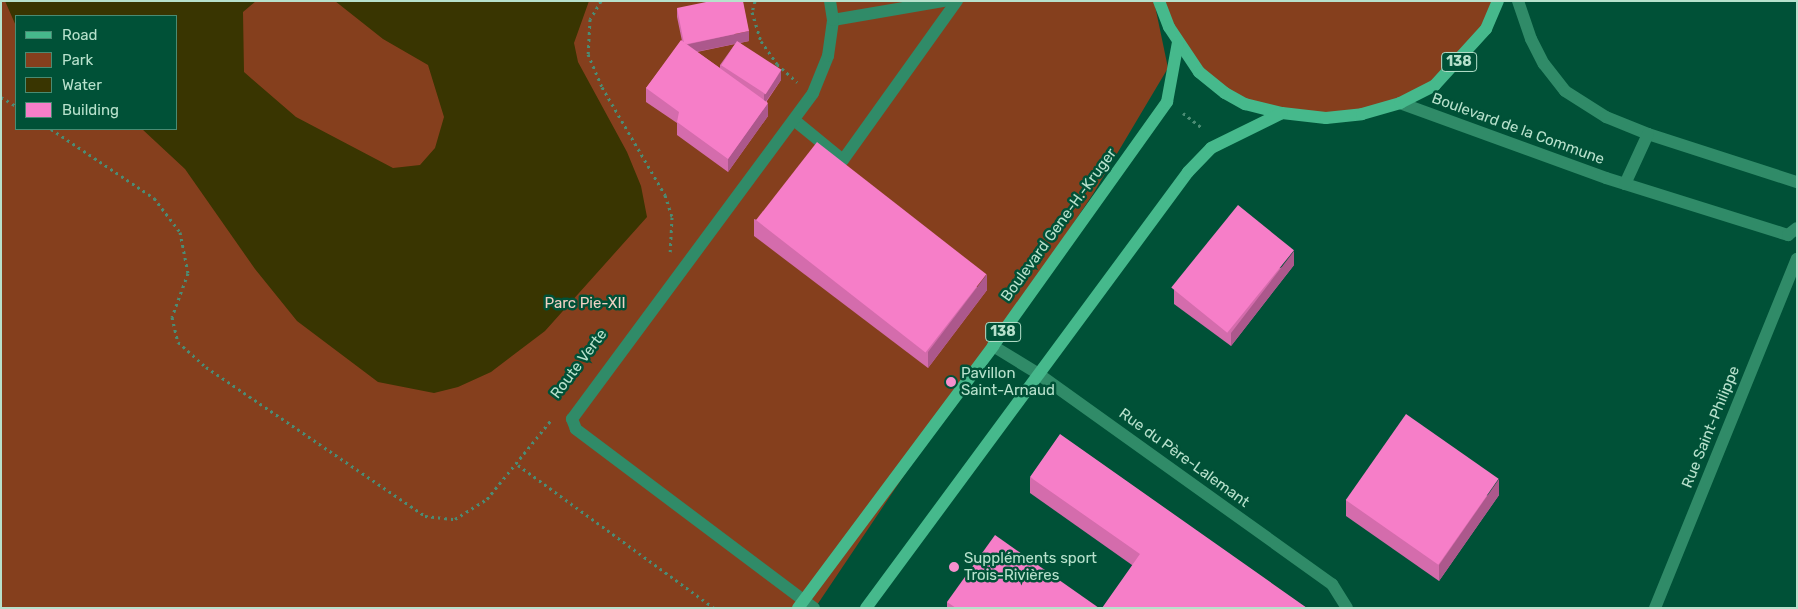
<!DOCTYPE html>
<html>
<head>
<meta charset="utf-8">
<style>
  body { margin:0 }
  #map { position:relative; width:1798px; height:609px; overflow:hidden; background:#005137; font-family:Rubik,sans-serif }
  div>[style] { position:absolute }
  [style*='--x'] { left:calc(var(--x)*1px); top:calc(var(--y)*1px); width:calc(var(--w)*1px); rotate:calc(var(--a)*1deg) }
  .green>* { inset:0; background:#853f1d }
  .water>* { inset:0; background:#393501 }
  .path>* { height:3px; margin-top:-1.5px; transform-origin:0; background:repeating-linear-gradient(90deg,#4b8c74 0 2.5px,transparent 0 6.5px) }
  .minor>* { height:12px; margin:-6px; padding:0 6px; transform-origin:6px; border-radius:6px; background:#308b68 }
  .major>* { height:12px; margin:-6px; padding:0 6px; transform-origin:6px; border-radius:6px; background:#46b98c }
  .wall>* { inset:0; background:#d46cac }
  .shaded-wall>* { inset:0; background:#ac588c }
  .building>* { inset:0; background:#f67ec8; transform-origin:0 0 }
  .dots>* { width:14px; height:14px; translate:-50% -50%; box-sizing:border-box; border:2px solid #005137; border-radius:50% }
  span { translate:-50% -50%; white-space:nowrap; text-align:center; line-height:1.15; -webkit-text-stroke:5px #005137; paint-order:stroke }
  .shield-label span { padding:1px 4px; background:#005137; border:1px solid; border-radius:4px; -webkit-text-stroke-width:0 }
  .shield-label { font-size:14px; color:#b7e1cc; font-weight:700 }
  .street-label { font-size:15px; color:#b7e1cc }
  .park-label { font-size:15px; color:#efd0c3 }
  .poi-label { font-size:15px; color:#b7e1cc }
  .left { translate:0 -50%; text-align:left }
  .frame { position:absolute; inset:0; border:2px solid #b7e1cc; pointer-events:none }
  .legend { position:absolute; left:15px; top:15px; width:162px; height:115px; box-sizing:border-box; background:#005137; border:1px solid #498b73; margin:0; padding:6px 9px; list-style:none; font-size:15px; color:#b7e1cc }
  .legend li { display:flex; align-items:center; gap:10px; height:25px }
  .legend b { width:25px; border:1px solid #498b73 }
</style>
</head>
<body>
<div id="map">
  <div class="green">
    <i style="clip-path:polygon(evenodd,1px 1px,1154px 1px,1168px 68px,1093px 194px,815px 608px,1px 608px,1px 1px,16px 16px,176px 16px,176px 129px,16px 129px,16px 16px)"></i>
    <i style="clip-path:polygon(1161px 1px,1496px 1px,1485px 28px,1435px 84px,1400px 103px,1327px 117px,1247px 103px,1200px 72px)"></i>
  </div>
  <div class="water">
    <i style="clip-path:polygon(5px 1px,256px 1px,243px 12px,244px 72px,296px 117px,393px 168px,420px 165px,435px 148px,444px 117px,428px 65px,383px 39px,335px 1px,589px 1px,574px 43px,578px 62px,627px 152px,641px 186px,647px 217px,545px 331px,491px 372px,458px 387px,434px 393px,378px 382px,297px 321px,255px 269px,185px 169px,142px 129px,176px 129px,176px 16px,16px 16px,16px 26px)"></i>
  </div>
  <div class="path">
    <i style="--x:601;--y:1;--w:21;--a:121"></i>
    <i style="--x:590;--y:19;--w:35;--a:93"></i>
    <i style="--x:588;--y:54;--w:36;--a:67"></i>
    <i style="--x:602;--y:87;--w:125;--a:59.7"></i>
    <i style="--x:665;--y:195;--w:23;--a:72"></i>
    <i style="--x:672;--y:217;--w:35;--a:93"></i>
    <i style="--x:755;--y:1;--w:11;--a:105"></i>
    <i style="--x:752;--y:12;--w:30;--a:73"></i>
    <i style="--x:761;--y:41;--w:28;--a:55"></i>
    <i style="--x:777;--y:64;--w:27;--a:42"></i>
    <i style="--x:1;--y:97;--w:17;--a:31"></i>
    <i style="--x:1183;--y:113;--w:24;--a:38"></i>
    <i style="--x:51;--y:129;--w:124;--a:33.8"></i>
    <i style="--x:154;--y:198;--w:43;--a:52.6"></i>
    <i style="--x:180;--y:232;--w:42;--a:79"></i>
    <i style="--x:188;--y:273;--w:47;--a:110"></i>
    <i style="--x:172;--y:317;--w:26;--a:77"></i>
    <i style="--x:178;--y:342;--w:38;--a:42"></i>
    <i style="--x:206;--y:367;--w:265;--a:34.2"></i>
    <i style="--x:425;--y:516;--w:30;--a:6"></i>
    <i style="--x:455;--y:519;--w:38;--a:-32"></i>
    <i style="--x:487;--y:499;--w:103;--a:-50.9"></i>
    <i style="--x:518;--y:465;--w:243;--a:36.1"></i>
  </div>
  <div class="minor">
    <i style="--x:1518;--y:1;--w:40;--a:71.1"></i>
    <i style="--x:1531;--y:39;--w:28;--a:63"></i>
    <i style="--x:1544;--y:64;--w:34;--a:52"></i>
    <i style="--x:1565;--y:91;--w:49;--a:32.4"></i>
    <i style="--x:1606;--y:117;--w:45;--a:22"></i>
    <i style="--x:1648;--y:134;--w:157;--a:17.9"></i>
    <i style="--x:833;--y:20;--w:113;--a:-9.7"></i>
    <i style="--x:1400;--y:103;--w:219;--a:20"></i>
    <i style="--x:1606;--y:178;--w:191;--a:17.4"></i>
    <i style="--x:1788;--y:235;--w:11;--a:-38"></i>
    <i style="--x:794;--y:120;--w:63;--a:39.2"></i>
    <i style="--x:843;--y:160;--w:196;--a:-54.4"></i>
    <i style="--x:1625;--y:184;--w:55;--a:-65.3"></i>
    <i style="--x:993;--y:346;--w:52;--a:31.5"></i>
    <i style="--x:1037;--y:373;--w:363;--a:35.6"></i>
    <i style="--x:1332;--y:584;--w:28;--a:58"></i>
    <i style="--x:814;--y:608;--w:298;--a:-143.1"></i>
    <i style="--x:576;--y:429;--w:11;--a:-112"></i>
    <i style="--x:572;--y:419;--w:405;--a:-53.5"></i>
    <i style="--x:813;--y:93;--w:40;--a:-68"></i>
    <i style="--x:828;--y:56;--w:36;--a:-82"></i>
    <i style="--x:833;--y:20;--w:19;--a:-99"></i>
    <i style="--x:1655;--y:608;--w:377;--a:-67.9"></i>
  </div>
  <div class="major">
    <i style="--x:1159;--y:1;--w:28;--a:69"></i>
    <i style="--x:1169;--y:27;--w:54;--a:56.3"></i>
    <i style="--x:1199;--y:72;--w:33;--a:39"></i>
    <i style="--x:1225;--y:93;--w:23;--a:29"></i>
    <i style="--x:1245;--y:104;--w:38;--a:14"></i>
    <i style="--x:1282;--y:113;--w:44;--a:6.5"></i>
    <i style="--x:1326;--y:118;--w:36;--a:-6"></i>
    <i style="--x:1362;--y:114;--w:40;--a:-16"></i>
    <i style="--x:1400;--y:103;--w:39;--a:-27"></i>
    <i style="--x:1435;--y:85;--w:76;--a:-47.7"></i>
    <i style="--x:1486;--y:29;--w:30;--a:-67"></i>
    <i style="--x:798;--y:608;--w:327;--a:-53.3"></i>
    <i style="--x:993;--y:346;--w:300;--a:-54.5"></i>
    <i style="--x:1167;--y:102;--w:61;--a:-79.6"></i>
    <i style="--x:866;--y:608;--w:542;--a:-53.55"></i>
    <i style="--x:1188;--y:172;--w:33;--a:-46"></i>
    <i style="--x:1211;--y:148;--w:79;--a:-26.2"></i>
  </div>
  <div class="wall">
    <i style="clip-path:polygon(evenodd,677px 8px,749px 41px,740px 43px,781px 80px,767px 101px,768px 116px,728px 172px,677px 135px,677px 123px,646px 102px,646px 88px,682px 41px,677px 17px,677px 8px,735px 44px,720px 65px,720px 68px,697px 52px,735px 44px)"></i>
    <i style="clip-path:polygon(754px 219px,987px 290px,928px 368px,754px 236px)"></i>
    <i style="clip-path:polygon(1294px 265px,1231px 346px,1174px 304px,1174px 290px)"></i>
    <i style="clip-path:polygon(1030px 477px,1307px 608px,1132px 565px,1030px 493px)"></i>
    <i style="clip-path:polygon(1499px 495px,1439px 581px,1346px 516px,1346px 500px)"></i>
    <i style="clip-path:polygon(947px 602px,1099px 608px,947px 608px)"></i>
  </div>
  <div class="shaded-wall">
    <i style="clip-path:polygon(749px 31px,749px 41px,685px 54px,685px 45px)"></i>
    <i style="clip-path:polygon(781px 70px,781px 80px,764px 104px,764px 95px)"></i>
    <i style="clip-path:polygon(768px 103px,768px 116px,728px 172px,728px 159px)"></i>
    <i style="clip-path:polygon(1294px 251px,1294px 265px,1231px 346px,1231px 333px)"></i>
    <i style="clip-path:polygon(987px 274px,987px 290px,928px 368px,928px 352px)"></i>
    <i style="clip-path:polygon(1499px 479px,1499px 495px,1439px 581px,1439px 565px)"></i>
  </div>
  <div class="building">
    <i style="clip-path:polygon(711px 1px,743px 1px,749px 31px,687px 44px,684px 43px,677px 8px)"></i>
    <i style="clip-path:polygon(681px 40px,768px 103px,728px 159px,677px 122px,679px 112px,646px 88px)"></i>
    <i style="left:737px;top:41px;width:53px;height:29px;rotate:33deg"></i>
    <i style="left:817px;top:142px;width:215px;height:99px;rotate:38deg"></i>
    <i style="left:1238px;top:205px;width:72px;height:106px;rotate:39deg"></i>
    <i style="left:1406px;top:414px;width:113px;height:105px;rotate:35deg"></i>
    <i style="clip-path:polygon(1060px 434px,1307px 608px,1102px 608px,1140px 554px,1030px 477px)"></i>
    <i style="clip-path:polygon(995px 535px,1099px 608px,956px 608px,947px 602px)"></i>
  </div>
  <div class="dots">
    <i style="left:951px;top:382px;background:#f790ce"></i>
    <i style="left:954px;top:567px;background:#f790ce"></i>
  </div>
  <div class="shield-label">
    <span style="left:1459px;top:62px">138</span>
    <span style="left:1003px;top:332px">138</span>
  </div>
  <div class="street-label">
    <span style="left:1518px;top:129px;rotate:20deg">Boulevard de la Commune</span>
    <span style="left:1059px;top:225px;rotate:-54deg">Boulevard Gene-H.-Kruger</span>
    <span style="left:579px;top:364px;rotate:-53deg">Route Verte</span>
    <span style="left:1711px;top:427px;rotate:-68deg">Rue Saint-Philippe</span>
    <span style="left:1184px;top:458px;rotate:36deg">Rue du Père-Lalemant</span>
  </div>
  <div class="park-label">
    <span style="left:585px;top:304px">Parc Pie-XII</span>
  </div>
  <div class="poi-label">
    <span class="left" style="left:961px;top:382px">Pavillon<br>Saint-Arnaud</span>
    <span class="left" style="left:964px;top:567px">Suppléments sport<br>Trois-Rivières</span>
  </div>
  <div class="frame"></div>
  <ul class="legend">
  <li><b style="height:6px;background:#46b98c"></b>Road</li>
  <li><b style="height:14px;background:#853f1d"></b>Park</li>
  <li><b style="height:14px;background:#393501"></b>Water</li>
  <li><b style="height:14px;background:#f67ec8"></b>Building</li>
  </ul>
</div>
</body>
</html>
